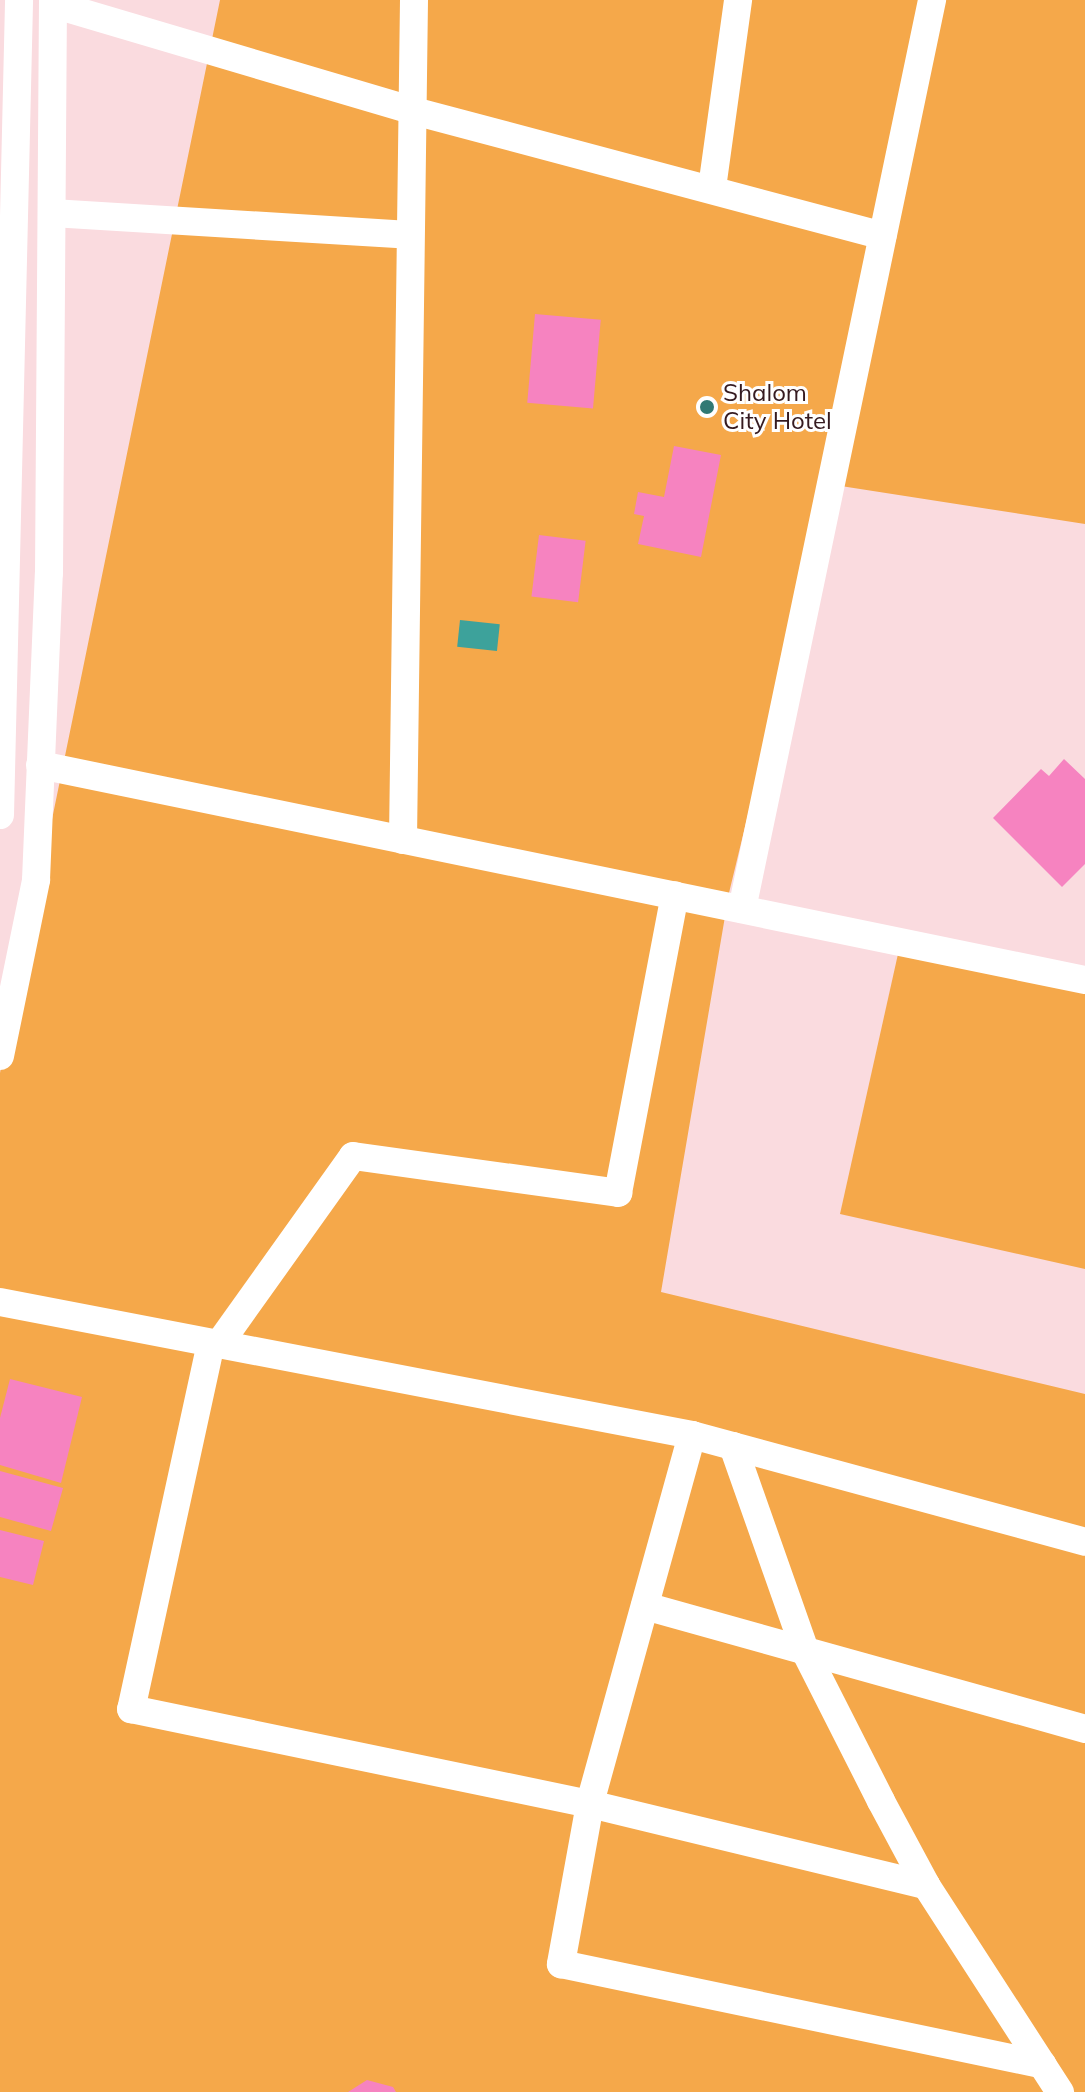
<!DOCTYPE html>
<html>
<head>
<meta charset="utf-8">
<style>
  body { margin:0 }
  #map { position:relative; width:1085px; height:2092px; overflow:hidden; background:#fadbdf; font-family:Mulish,sans-serif }
  div>[style] { position:absolute }
  [style*='--x'] { left:calc(var(--x)*1px); top:calc(var(--y)*1px); width:calc(var(--w)*1px); rotate:calc(var(--a)*1deg) }
  .green>* { inset:0; background:#f5a84a }
  .water>* { inset:0; background:#3da29b; transform-origin:0 0 }
  .building>* { inset:0; background:#f683c0; transform-origin:0 0 }
  .street>* { height:28px; margin:-14px; padding:0 14px; transform-origin:14px; border-radius:14px; background:#fff }
  .dots>* { width:22px; height:22px; translate:-50% -50%; box-sizing:border-box; border:4px solid #fff; border-radius:50% }
  span { translate:-50% -50%; white-space:nowrap; text-align:center; line-height:1.15; -webkit-text-stroke:6px #fff; paint-order:stroke }
  .poi-label { font-size:24px; color:#361b20 }
  .left { translate:0 -50%; text-align:left }
</style>
</head>
<body>
<div id="map">
  <div class="green">
    <i style="clip-path:polygon(220px 0,1085px 0,1085px 524px,828px 484px,729px 893px,661px 1292px,1085px 1394px,1085px 2092px,0 2092px,0 1073px)"></i>
    <i style="clip-path:polygon(900px 945px,1085px 987px,1085px 1269px,840px 1214px)"></i>
  </div>
  <div class="water">
    <i style="left:460px;top:620px;width:40px;height:27px;rotate:6deg"></i>
  </div>
  <div class="building">
    <i style="left:535px;top:314px;width:66px;height:89px;rotate:5deg"></i>
    <i style="clip-path:polygon(674px 446px,721px 455px,701px 557px,638px 544px,644px 516px,634px 514px,638px 492px,664px 497px)"></i>
    <i style="left:539px;top:535px;width:47px;height:62px;rotate:7deg"></i>
    <i style="clip-path:polygon(1064px 759px,1085px 779px,1085px 864px,1062px 887px,993px 818px,1041px 769px,1049px 776px)"></i>
    <i style="clip-path:polygon(10px 1379px,82px 1397px,61px 1483px,0 1465px,0 1418px)"></i>
    <i style="clip-path:polygon(0 1471px,63px 1488px,51px 1531px,0 1517px)"></i>
    <i style="clip-path:polygon(0 1530px,44px 1541px,33px 1585px,0 1577px)"></i>
    <i style="clip-path:polygon(367px 2080px,393px 2087px,396px 2092px,348px 2092px)"></i>
  </div>
  <div class="street">
    <i style="--x:53;--y:4;--w:372;--a:16.5"></i>
    <i style="--x:410;--y:110;--w:489;--a:14.9"></i>
    <i style="--x:712;--y:188;--w:190;--a:-82.1"></i>
    <i style="--x:52;--y:213;--w:358;--a:3.5"></i>
    <i style="--x:40;--y:765;--w:1067;--a:11.63"></i>
    <i style="--x:0;--y:815;--w:815;--a:-88.66"></i>
    <i style="--x:403;--y:840;--w:840;--a:-89.25"></i>
    <i style="--x:742;--y:909;--w:929;--a:-78.19"></i>
    <i style="--x:0;--y:1056;--w:180;--a:-78.4"></i>
    <i style="--x:36;--y:880;--w:307;--a:-87.6"></i>
    <i style="--x:49;--y:573;--w:573;--a:-89.6"></i>
    <i style="--x:0;--y:1302;--w:705;--a:10.88"></i>
    <i style="--x:692;--y:1435;--w:407;--a:15.2"></i>
    <i style="--x:211;--y:1343;--w:375;--a:102.3"></i>
    <i style="--x:131;--y:1709;--w:469;--a:11.7"></i>
    <i style="--x:590;--y:1804;--w:346;--a:13.6"></i>
    <i style="--x:219;--y:1344;--w:231;--a:-54.5"></i>
    <i style="--x:353;--y:1156;--w:268;--a:7.9"></i>
    <i style="--x:618;--y:1193;--w:303;--a:-79.2"></i>
    <i style="--x:692;--y:1435;--w:383;--a:105.5"></i>
    <i style="--x:590;--y:1804;--w:163;--a:100.3"></i>
    <i style="--x:561;--y:1964;--w:492;--a:11.8"></i>
    <i style="--x:733;--y:1446;--w:217;--a:70.6"></i>
    <i style="--x:805;--y:1651;--w:168;--a:63.1"></i>
    <i style="--x:881;--y:1801;--w:95;--a:61.8"></i>
    <i style="--x:926;--y:1885;--w:247;--a:57.1"></i>
    <i style="--x:645;--y:1606;--w:457;--a:15.6"></i>
  </div>
  <div class="dots">
    <i style="left:707px;top:407px;background:#317974"></i>
  </div>
  <div class="poi-label">
    <span class="left" style="left:723px;top:407px">Shalom<br>City Hotel</span>
  </div>
</div>
</body>
</html>
